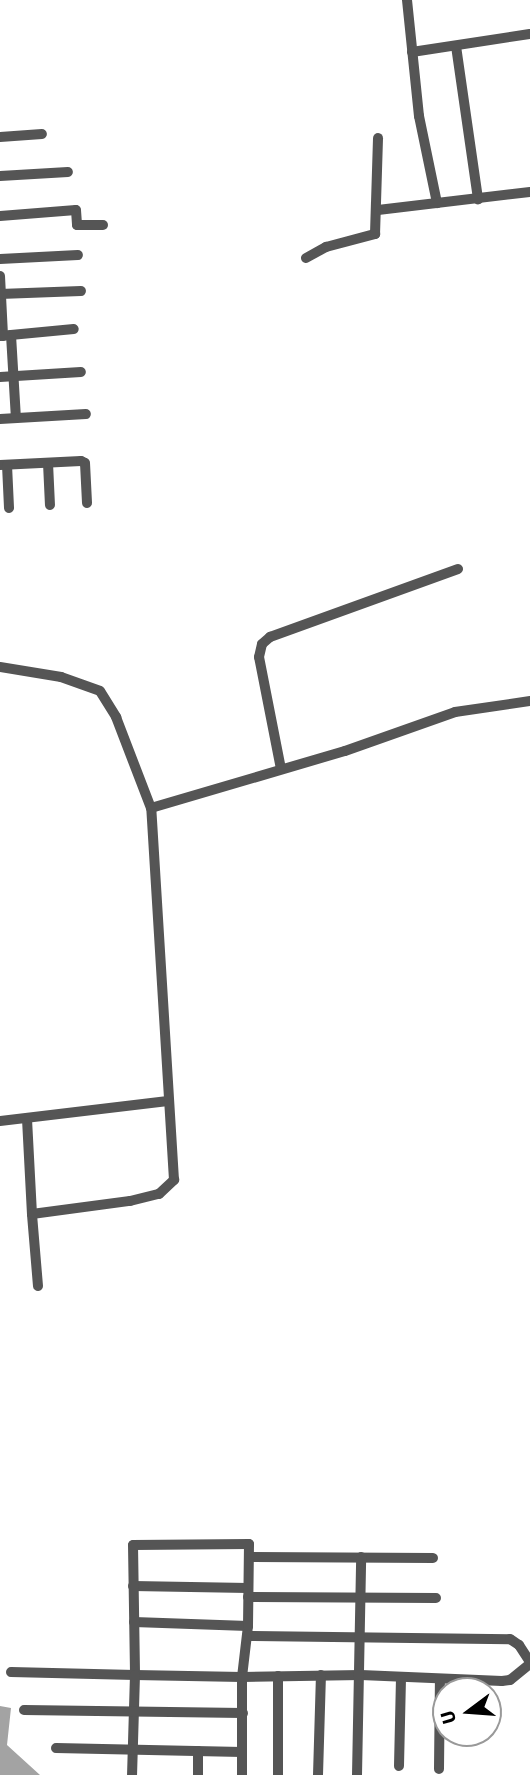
<!DOCTYPE html>
<html>
<head>
<meta charset="utf-8">
<style>
  body { margin:0 }
  #map { position:relative; width:530px; height:1775px; overflow:hidden; background:#fff; font-family:"Fira Sans",sans-serif }
  div>[style] { position:absolute }
  [style*='--x'] { left:calc(var(--x)*1px); top:calc(var(--y)*1px); width:calc(var(--w)*1px); rotate:calc(var(--a)*1deg) }
  .water>* { inset:0; background:#a3a3a3 }
  .minor>* { height:10px; margin:-5px; padding:0 5px; transform-origin:5px; border-radius:5px; background:#555 }
  span { translate:-50% -50%; white-space:nowrap; text-align:center; line-height:1.15; -webkit-text-stroke:6px #fff; paint-order:stroke }
  .north { position:absolute; left:432px; top:1677px; width:70px; height:70px; box-sizing:border-box; background:#fff; border:2px solid #999; border-radius:50%; rotate:254deg; font-size:19px; font-weight:700; line-height:28px; text-align:center; color:#000 }
  .north::after { content:''; display:block; margin:auto; width:24px; height:32px; background:#000; clip-path:polygon(50% 0,100% 100%,50% 72%,0 100%) }
</style>
</head>
<body>
<div id="map">
  <div class="water">
    <i style="clip-path:polygon(0 1706px,11px 1708px,7px 1745px,40px 1775px,0 1775px)"></i>
  </div>
  <div class="minor">
    <i style="--x:407;--y:0;--w:117;--a:84.1"></i>
    <i style="--x:419;--y:116;--w:89;--a:78.3"></i>
    <i style="--x:456;--y:46;--w:155;--a:81.8"></i>
    <i style="--x:412;--y:52;--w:119;--a:-8.7"></i>
    <i style="--x:0;--y:137;--w:42;--a:-4.1"></i>
    <i style="--x:0;--y:176;--w:68;--a:-3.4"></i>
    <i style="--x:378;--y:210;--w:153;--a:-6.8"></i>
    <i style="--x:0;--y:216;--w:76;--a:-4.5"></i>
    <i style="--x:76;--y:210;--w:15;--a:86"></i>
    <i style="--x:77;--y:225;--w:26;--a:0"></i>
    <i style="--x:306;--y:258;--w:23;--a:-29"></i>
    <i style="--x:326;--y:247;--w:51;--a:-14.9"></i>
    <i style="--x:375;--y:234;--w:96;--a:-88.2"></i>
    <i style="--x:0;--y:259;--w:78;--a:-2.9"></i>
    <i style="--x:0;--y:276;--w:60;--a:87.1"></i>
    <i style="--x:0;--y:294;--w:81;--a:-2.1"></i>
    <i style="--x:11;--y:335;--w:83;--a:86.6"></i>
    <i style="--x:0;--y:336;--w:74;--a:-5.4"></i>
    <i style="--x:0;--y:377;--w:81;--a:-3.5"></i>
    <i style="--x:0;--y:419;--w:86;--a:-3.3"></i>
    <i style="--x:48;--y:463;--w:42;--a:87.3"></i>
    <i style="--x:0;--y:465;--w:81;--a:-2.8"></i>
    <i style="--x:81;--y:461;--w:4;--a:27"></i>
    <i style="--x:85;--y:463;--w:40;--a:87.1"></i>
    <i style="--x:7;--y:465;--w:43;--a:87.3"></i>
    <i style="--x:0;--y:667;--w:62;--a:9.3"></i>
    <i style="--x:61;--y:677;--w:41;--a:19.7"></i>
    <i style="--x:100;--y:691;--w:31;--a:58"></i>
    <i style="--x:116;--y:717;--w:97;--a:69"></i>
    <i style="--x:151;--y:808;--w:202;--a:-16.4"></i>
    <i style="--x:345;--y:751;--w:117;--a:-19.5"></i>
    <i style="--x:455;--y:712;--w:76;--a:-8.3"></i>
    <i style="--x:281;--y:769;--w:114;--a:-101.1"></i>
    <i style="--x:259;--y:657;--w:13;--a:-77"></i>
    <i style="--x:262;--y:644;--w:11;--a:-41"></i>
    <i style="--x:270;--y:637;--w:200;--a:-19.9"></i>
    <i style="--x:27;--y:1119;--w:95;--a:87"></i>
    <i style="--x:0;--y:1121;--w:169;--a:-6.8"></i>
    <i style="--x:38;--y:1286;--w:72;--a:-94.8"></i>
    <i style="--x:32;--y:1214;--w:99;--a:-7.6"></i>
    <i style="--x:130;--y:1201;--w:30;--a:-14"></i>
    <i style="--x:159;--y:1194;--w:21;--a:-43"></i>
    <i style="--x:174;--y:1180;--w:373;--a:-93.5"></i>
    <i style="--x:249;--y:1557;--w:184;--a:0.3"></i>
    <i style="--x:133;--y:1586;--w:115;--a:1"></i>
    <i style="--x:248;--y:1597;--w:188;--a:0.3"></i>
    <i style="--x:134;--y:1622;--w:114;--a:2"></i>
    <i style="--x:247;--y:1636;--w:263;--a:0.7"></i>
    <i style="--x:510;--y:1639;--w:11;--a:34"></i>
    <i style="--x:519;--y:1645;--w:20;--a:57"></i>
    <i style="--x:11;--y:1672;--w:124;--a:1.4"></i>
    <i style="--x:135;--y:1675;--w:107;--a:1.1"></i>
    <i style="--x:242;--y:1677;--w:51;--a:-83.3"></i>
    <i style="--x:248;--y:1626;--w:82;--a:-89.3"></i>
    <i style="--x:249;--y:1544;--w:116;--a:179.5"></i>
    <i style="--x:133;--y:1545;--w:130;--a:89.1"></i>
    <i style="--x:135;--y:1675;--w:100;--a:91.7"></i>
    <i style="--x:278;--y:1676;--w:99;--a:90"></i>
    <i style="--x:24;--y:1710;--w:219;--a:0.8"></i>
    <i style="--x:56;--y:1748;--w:186;--a:1.2"></i>
    <i style="--x:399;--y:1766;--w:89;--a:-88.7"></i>
    <i style="--x:439;--y:1769;--w:90;--a:-89.4"></i>
    <i style="--x:198;--y:1775;--w:24;--a:-90"></i>
    <i style="--x:242;--y:1775;--w:98;--a:-90"></i>
    <i style="--x:242;--y:1677;--w:119;--a:-1"></i>
    <i style="--x:361;--y:1675;--w:141;--a:2.4"></i>
    <i style="--x:502;--y:1681;--w:8;--a:-7"></i>
    <i style="--x:510;--y:1680;--w:26;--a:-39"></i>
    <i style="--x:318;--y:1775;--w:100;--a:-88.3"></i>
    <i style="--x:357;--y:1775;--w:218;--a:-88.9"></i>
  </div>
  <div class="north">U</div>
</div>
</body>
</html>
